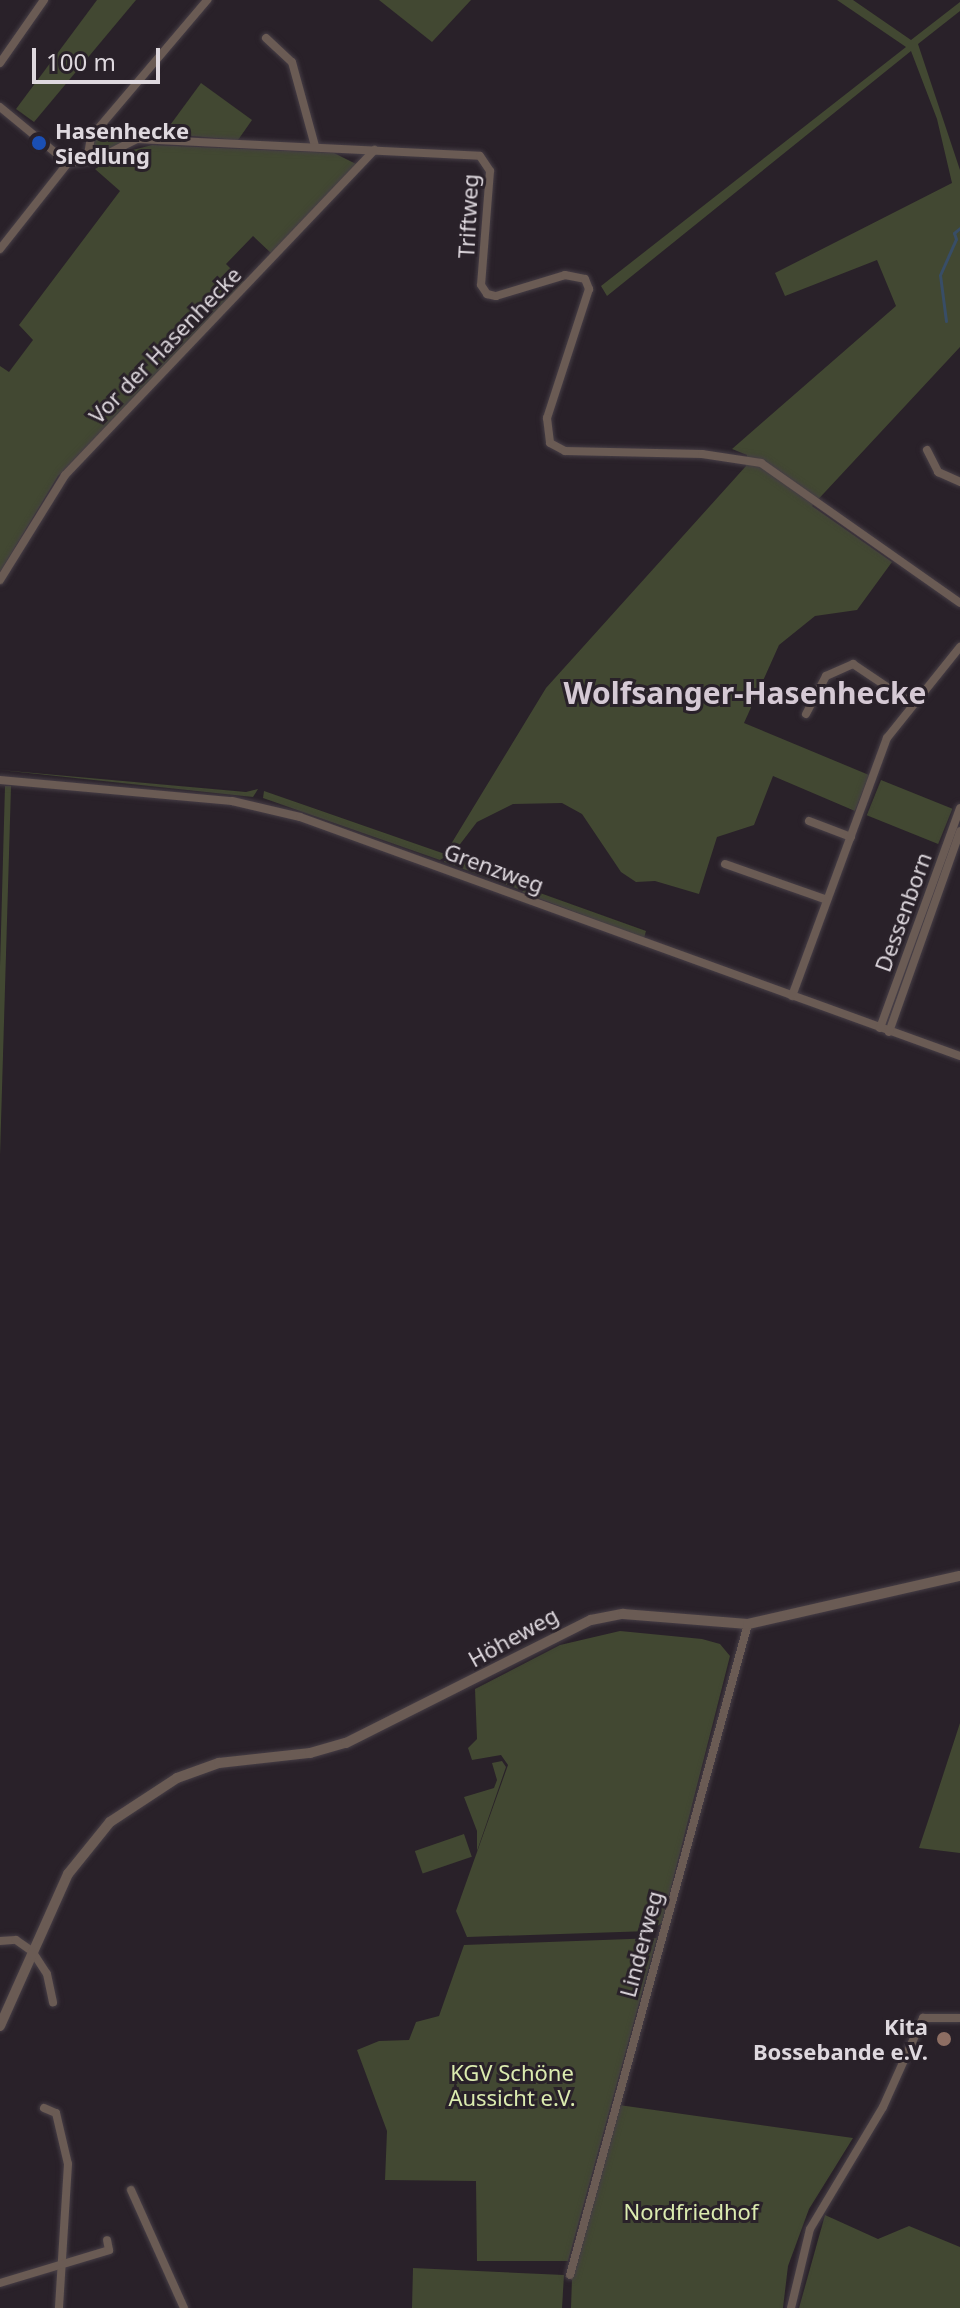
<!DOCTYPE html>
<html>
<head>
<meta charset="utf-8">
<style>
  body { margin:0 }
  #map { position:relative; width:960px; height:2308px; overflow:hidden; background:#292129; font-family:"Noto Sans",sans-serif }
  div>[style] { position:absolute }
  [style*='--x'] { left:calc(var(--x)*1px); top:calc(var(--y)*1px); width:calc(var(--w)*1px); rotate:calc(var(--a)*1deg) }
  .green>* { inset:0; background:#424832; transform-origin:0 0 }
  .stream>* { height:3px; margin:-1.5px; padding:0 1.5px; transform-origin:1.5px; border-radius:1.5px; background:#384d66 }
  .roads { filter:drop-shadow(0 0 2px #463e46) drop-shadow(0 0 2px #463e46) }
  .minor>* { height:8px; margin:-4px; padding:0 4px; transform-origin:4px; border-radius:4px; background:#6a5b54 }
  .tertiary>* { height:10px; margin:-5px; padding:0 5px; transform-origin:5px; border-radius:5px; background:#6a5b54 }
  .dots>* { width:22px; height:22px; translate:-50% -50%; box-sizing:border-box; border:4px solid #292129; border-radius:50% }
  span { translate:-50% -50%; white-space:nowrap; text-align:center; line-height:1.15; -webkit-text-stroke:6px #292129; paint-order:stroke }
  .poi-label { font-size:22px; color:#ded8de; font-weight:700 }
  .left { translate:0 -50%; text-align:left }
  .right { translate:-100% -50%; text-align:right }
  .street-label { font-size:22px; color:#ded8de }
  .park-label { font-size:22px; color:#dbebaf }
  .district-label { font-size:30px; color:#d5c9d4; font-weight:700 }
  .scale { position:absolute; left:32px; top:48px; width:128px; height:36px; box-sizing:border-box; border:4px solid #ded8de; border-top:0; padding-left:10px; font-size:24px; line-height:28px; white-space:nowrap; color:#ded8de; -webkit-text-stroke:6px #292129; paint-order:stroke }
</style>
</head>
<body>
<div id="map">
  <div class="green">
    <i style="clip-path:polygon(97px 0,136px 0,34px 122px,16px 109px)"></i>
    <i style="clip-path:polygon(379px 0,471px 0,432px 42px)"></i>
    <i style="clip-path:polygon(837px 0,853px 0,911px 40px,960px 2px,960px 11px,918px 44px,960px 170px,960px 347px,812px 506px,892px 562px,857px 610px,815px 616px,779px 645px,744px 723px,869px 775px,855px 811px,773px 776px,754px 825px,717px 837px,699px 894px,655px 881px,636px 882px,621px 872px,582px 814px,562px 803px,513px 804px,477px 822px,451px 856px,520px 882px,518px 889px,444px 862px,448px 855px,440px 860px,263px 798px,264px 791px,445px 854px,546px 688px,746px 466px,747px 455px,732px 449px,896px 306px,877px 260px,785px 296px,775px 273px,952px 183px,937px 119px,911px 51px,607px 296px,601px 286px,906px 47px)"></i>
    <i style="clip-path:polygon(201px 83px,252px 120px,238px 140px,169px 134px,168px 128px)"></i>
    <i style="clip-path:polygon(105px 127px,141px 133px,149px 133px,94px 154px,91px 146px)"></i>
    <i style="clip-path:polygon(152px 145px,334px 153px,358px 165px,272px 254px,253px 236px,226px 264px,245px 283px,58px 476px,0 572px,0 366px,9px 372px,33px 340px,19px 325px,120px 191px,95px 169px,121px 153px)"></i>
    <i style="clip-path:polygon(0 770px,246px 792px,258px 789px,253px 797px)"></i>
    <i style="left:881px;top:780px;width:77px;height:38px;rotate:22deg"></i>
    <i style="clip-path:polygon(5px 786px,11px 786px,0 1156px,0 967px)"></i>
    <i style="clip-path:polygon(526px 888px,646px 931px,644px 938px,522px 892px)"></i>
    <i style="clip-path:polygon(620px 1631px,702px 1639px,720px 1644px,730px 1656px,662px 1923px,650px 1931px,467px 1937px,456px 1911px,508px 1765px,501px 1755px,472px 1760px,468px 1748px,477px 1739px,475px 1689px,560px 1645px)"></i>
    <i style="clip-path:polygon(960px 1723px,960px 1853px,919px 1848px,932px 1809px)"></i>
    <i style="clip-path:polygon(502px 1761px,506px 1767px,477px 1851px,477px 1831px,464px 1797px,494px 1788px,497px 1780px,492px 1763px)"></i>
    <i style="left:464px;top:1834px;width:24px;height:52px;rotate:71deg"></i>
    <i style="clip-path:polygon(657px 1938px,568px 2261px,477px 2261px,476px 2181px,385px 2180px,387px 2131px,357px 2050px,379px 2041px,409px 2040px,416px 2022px,439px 2016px,464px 1945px)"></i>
    <i style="clip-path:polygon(619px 2105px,853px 2138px,809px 2209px,788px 2266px,783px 2308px,571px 2308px,572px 2278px)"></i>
    <i style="clip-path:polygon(825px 2215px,878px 2239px,909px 2226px,960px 2247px,960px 2308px,799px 2308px)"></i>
    <i style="clip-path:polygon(413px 2268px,564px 2275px,562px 2308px,412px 2308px)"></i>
  </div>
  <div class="stream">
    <i style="--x:946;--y:321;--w:46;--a:-97.4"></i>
    <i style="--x:940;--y:275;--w:39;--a:-66"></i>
    <i style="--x:956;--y:239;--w:6;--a:-108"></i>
    <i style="--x:954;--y:233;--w:8;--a:-40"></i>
  </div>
  <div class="roads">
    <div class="minor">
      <i style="--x:266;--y:38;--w:35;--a:43"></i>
      <i style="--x:292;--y:62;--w:87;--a:74.7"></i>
      <i style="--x:0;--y:63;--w:77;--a:-55.1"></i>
      <i style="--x:0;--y:107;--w:88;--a:39.5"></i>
      <i style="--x:87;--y:160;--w:23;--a:-80"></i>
      <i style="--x:91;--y:137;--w:180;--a:-49.7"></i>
      <i style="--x:68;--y:163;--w:29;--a:-8"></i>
      <i style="--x:97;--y:159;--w:45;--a:-26.6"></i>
      <i style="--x:137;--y:139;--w:343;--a:2.8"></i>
      <i style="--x:480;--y:156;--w:18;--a:56"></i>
      <i style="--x:490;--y:171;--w:114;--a:94.5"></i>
      <i style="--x:481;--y:285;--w:11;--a:56"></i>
      <i style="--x:487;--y:294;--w:9;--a:13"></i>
      <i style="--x:496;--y:296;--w:72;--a:-16.9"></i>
      <i style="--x:565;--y:275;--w:20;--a:11"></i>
      <i style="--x:585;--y:279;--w:11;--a:68"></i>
      <i style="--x:589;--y:289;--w:136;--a:108"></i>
      <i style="--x:547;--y:418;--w:25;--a:83"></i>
      <i style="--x:550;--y:443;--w:17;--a:28"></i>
      <i style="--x:565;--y:451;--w:137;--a:1.3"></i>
      <i style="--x:702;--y:454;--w:60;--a:8.7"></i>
      <i style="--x:761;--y:463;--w:243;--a:35.1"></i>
      <i style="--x:0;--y:249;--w:110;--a:-51.7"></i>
      <i style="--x:927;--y:450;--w:25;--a:63"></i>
      <i style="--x:938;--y:472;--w:24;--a:24"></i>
      <i style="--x:0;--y:580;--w:123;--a:-58.2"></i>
      <i style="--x:65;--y:475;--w:449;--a:-46.4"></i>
      <i style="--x:806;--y:714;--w:43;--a:-62.2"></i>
      <i style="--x:826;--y:676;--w:30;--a:-24"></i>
      <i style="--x:853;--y:664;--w:70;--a:33.9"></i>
      <i style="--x:0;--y:780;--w:233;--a:5.2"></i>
      <i style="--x:232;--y:801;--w:70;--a:13.2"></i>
      <i style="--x:300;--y:817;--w:702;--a:19.91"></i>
      <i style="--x:809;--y:821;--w:45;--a:20.9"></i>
      <i style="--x:725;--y:864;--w:108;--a:19.4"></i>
      <i style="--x:792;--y:996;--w:275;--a:-69.8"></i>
      <i style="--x:887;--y:738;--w:117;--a:-51.3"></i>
      <i style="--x:880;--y:1028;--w:234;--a:-70"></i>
      <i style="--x:889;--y:1032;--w:213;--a:-70.5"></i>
      <i style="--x:0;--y:1941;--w:16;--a:-4"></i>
      <i style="--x:16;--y:1940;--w:19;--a:35"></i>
      <i style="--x:32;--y:1951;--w:27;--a:57"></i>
      <i style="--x:47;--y:1974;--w:29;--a:78"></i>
      <i style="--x:44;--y:2108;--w:13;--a:23"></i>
      <i style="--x:56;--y:2113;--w:52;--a:76.8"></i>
      <i style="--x:68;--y:2164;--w:144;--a:93.6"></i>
      <i style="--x:131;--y:2190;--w:129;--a:65.8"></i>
      <i style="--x:570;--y:2275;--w:675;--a:-74.71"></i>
      <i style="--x:0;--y:2283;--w:114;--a:-16.8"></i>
      <i style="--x:109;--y:2250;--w:10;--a:-101"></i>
      <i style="--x:791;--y:2308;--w:81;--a:-76.5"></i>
      <i style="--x:810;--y:2229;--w:142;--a:-59.1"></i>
      <i style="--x:883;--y:2107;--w:98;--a:-65.8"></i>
      <i style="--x:923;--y:2018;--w:37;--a:0"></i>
    </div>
    <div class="tertiary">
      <i style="--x:0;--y:2026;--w:167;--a:-65.9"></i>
      <i style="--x:68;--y:1874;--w:67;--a:-51.1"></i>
      <i style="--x:110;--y:1822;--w:80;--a:-33.3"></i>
      <i style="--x:177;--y:1778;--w:45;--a:-19.7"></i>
      <i style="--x:219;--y:1763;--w:92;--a:-6.3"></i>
      <i style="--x:310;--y:1753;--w:37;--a:-16"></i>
      <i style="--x:346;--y:1743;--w:274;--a:-26.7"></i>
      <i style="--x:591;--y:1620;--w:33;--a:-11"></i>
      <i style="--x:623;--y:1614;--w:125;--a:4.6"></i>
      <i style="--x:748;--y:1624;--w:217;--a:-12.8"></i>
    </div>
  </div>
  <div class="dots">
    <i style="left:39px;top:143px;background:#1a4fb4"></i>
    <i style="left:944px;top:2039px;background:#8d6e63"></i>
  </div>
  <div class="poi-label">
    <span class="left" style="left:55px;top:143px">Hasenhecke<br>Siedlung</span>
    <span class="right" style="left:928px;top:2039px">Kita<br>Bossebande e.V.</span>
  </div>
  <div class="street-label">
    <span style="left:468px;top:216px;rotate:-87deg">Triftweg</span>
    <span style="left:165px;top:345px;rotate:-46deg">Vor der Hasenhecke</span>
    <span style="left:494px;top:868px;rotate:20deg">Grenzweg</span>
    <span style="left:903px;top:912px;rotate:-70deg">Dessenborn</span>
    <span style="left:513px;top:1637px;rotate:-29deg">Höheweg</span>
    <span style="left:641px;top:1944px;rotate:-75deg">Linderweg</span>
  </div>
  <div class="park-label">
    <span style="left:512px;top:2085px">KGV Schöne<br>Aussicht e.V.</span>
    <span style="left:691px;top:2212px">Nordfriedhof</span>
  </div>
  <div class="district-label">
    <span style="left:745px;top:693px">Wolfsanger-Hasenhecke</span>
  </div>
  <div class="scale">100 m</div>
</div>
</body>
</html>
